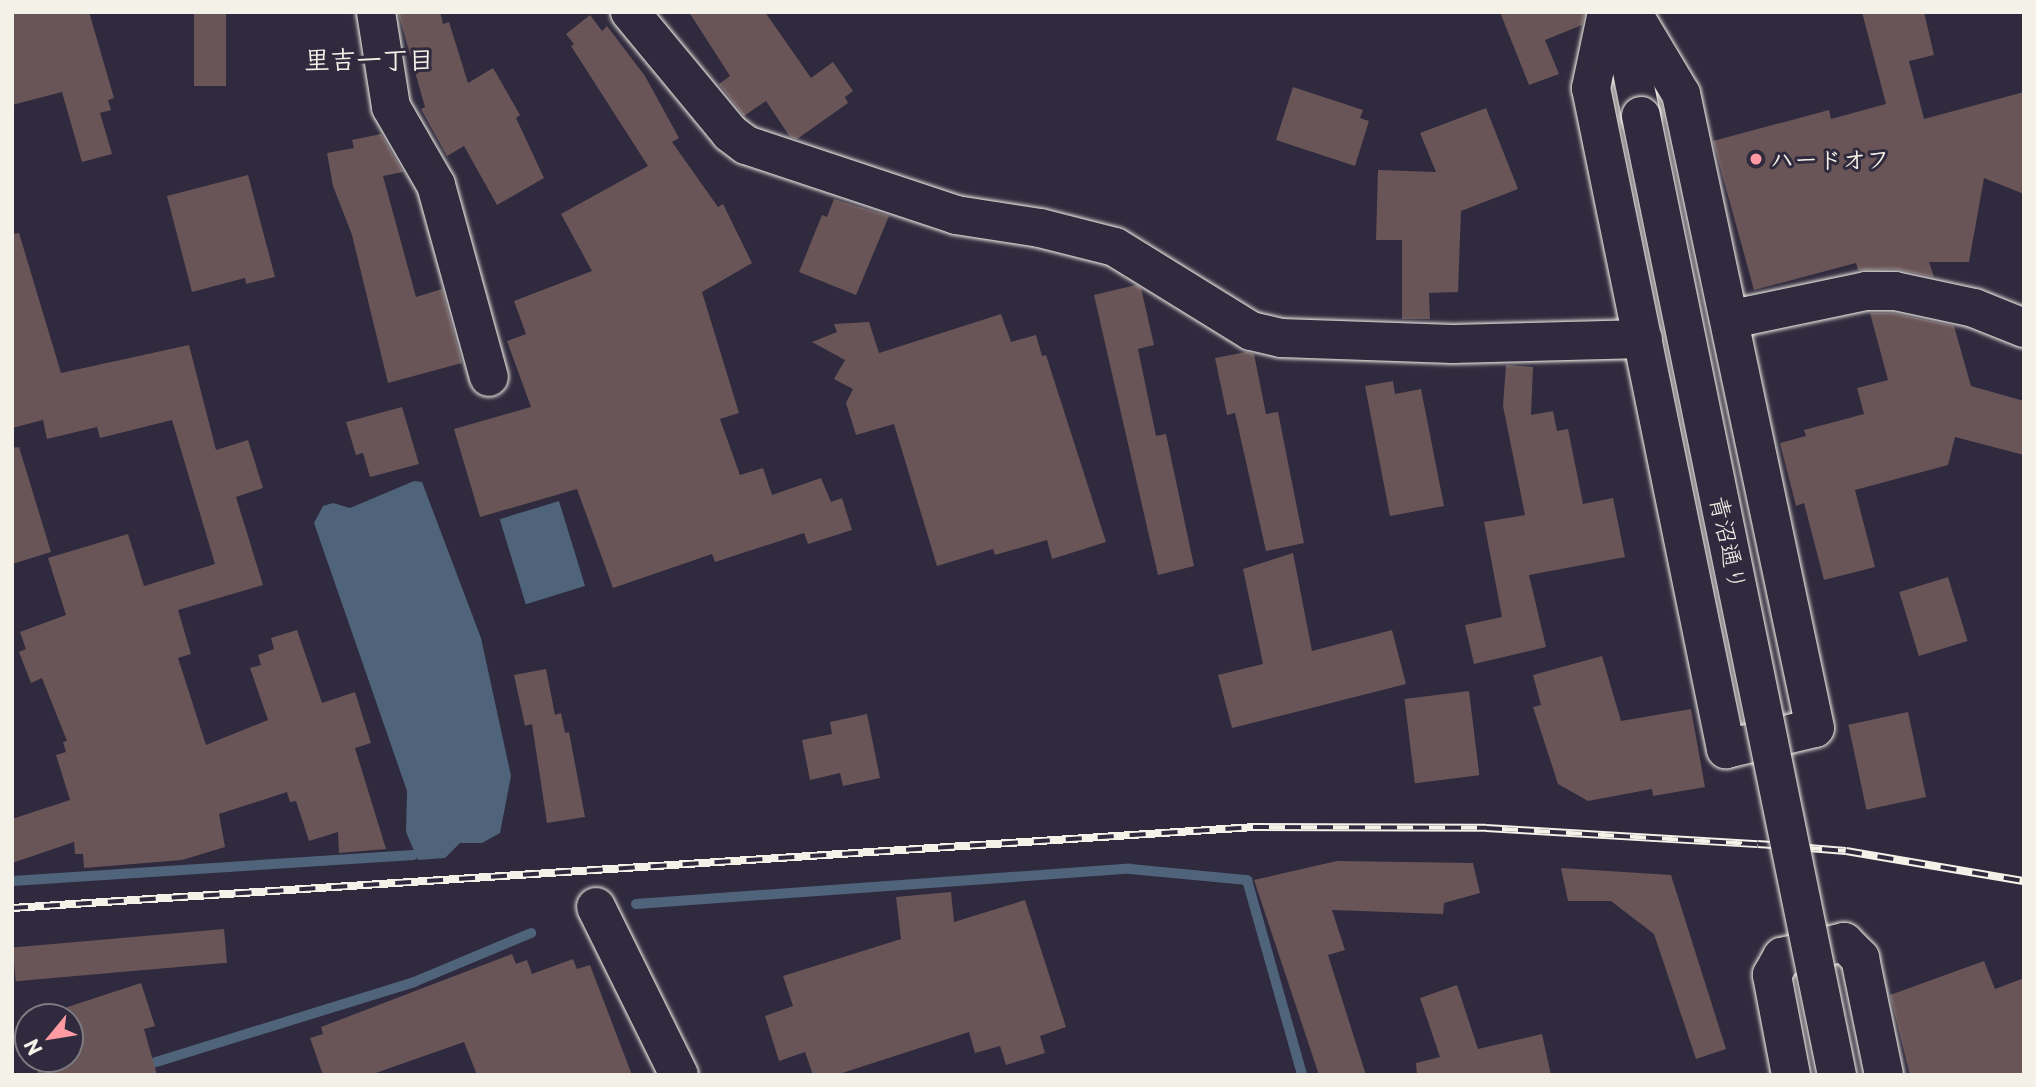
<!DOCTYPE html>
<html>
<head>
<meta charset="utf-8">
<style>
  body { margin:0 }
  #map { position:relative; width:2036px; height:1087px; overflow:hidden; background:#2f2a3d; font-family:"Playpen Sans","Klee One",sans-serif }
  div>[style] { position:absolute }
  [style*='--x'] { left:calc(var(--x)*1px); top:calc(var(--y)*1px); width:calc(var(--w)*1px); rotate:calc(var(--a)*1deg) }
  .water>* { inset:0; background:#4f647b; transform-origin:0 0 }
  .stream>* { height:10px; margin:-5px; padding:0 5px; transform-origin:5px; border-radius:5px; background:#4f647b }
  .building>* { inset:0; background:#695558; transform-origin:0 0 }
  .roads { filter:drop-shadow(0 0 2px #f4f1e8) drop-shadow(0 0 2px #f4f1e8) }
  .street>* { height:38px; margin:-19px; padding:0 19px; transform-origin:19px; border-radius:19px; background:#2f2a3d }
  .secondary>* { height:38px; margin:-19px; padding:0 19px; transform-origin:19px; border-radius:19px; background:#2f2a3d }
  .rail>* { height:8px; margin-top:-4px; transform-origin:0; background:repeating-linear-gradient(90deg,#2f2a3d 0 16px,#f4f1e8 0 32px); box-sizing:border-box; border-block:2px solid #f4f1e8 }
  .bridges { filter:drop-shadow(0 0 2px #f4f1e8) drop-shadow(0 0 2px #f4f1e8) }
  .secondary-bridge>* { height:38px; margin:-19px; padding:0 19px; transform-origin:19px; border-radius:19px; background:#2f2a3d }
  .dots>* { width:19px; height:19px; translate:-50% -50%; box-sizing:border-box; border:4px solid #2f2a3d; border-radius:50% }
  span { translate:-50% -50%; white-space:nowrap; text-align:center; line-height:1.15; -webkit-text-stroke:6px #2f2a3d; paint-order:stroke }
  .poi-label { font-size:24px; color:#f4f1e8; font-weight:700 }
  .left { translate:0 -50%; text-align:left }
  .street-label { font-size:24px; color:#f4f1e8 }
  .neighbourhood-label { font-size:26px; color:#f4f1e8; font-weight:700 }
  .frame { position:absolute; inset:0; border:14px solid #f4f1e8; pointer-events:none }
  .north { position:absolute; left:14px; top:1003px; width:70px; height:70px; box-sizing:border-box; background:#2f2a3d; border:2px solid #7e7a81; border-radius:50%; rotate:240deg; font-size:19px; font-weight:700; line-height:28px; text-align:center; color:#f4f1e8 }
  .north::after { content:''; display:block; margin:auto; width:24px; height:32px; background:#ff9aa2; clip-path:polygon(50% 0,100% 100%,50% 72%,0 100%) }
</style>
</head>
<body>
<div id="map">
  <div class="water">
    <i style="clip-path:polygon(414px 481px,422px 482px,481px 638px,511px 776px,500px 833px,482px 843px,460px 843px,445px 858px,418px 860px,406px 832px,407px 791px,314px 523px,323px 506px,333px 503px,350px 508px)"></i>
    <i style="left:559px;top:501px;width:89px;height:62px;rotate:73deg"></i>
  </div>
  <div class="stream">
    <i style="--x:12;--y:881;--w:402;--a:-3.7"></i>
    <i style="--x:636;--y:904;--w:495;--a:-4.1"></i>
    <i style="--x:1130;--y:869;--w:118;--a:5.4"></i>
    <i style="--x:1247;--y:880;--w:203;--a:74.2"></i>
    <i style="--x:140;--y:1067;--w:287;--a:-17.2"></i>
    <i style="--x:414;--y:982;--w:127;--a:-22.7"></i>
  </div>
  <div class="building">
    <i style="clip-path:polygon(12px 12px,89px 12px,114px 98px,108px 100px,111px 110px,100px 113px,112px 154px,82px 162px,62px 92px,12px 105px)"></i>
    <i style="left:194px;top:12px;width:32px;height:74px"></i>
    <i style="clip-path:polygon(398px 12px,440px 12px,443px 24px,449px 22px,468px 83px,493px 68px,520px 115px,516px 118px,544px 178px,497px 205px,464px 146px,447px 156px,421px 109px,425px 107px)"></i>
    <i style="clip-path:polygon(689px 12px,765px 12px,811px 78px,833px 62px,853px 91px,845px 97px,848px 103px,797px 139px,790px 137px,766px 101px,744px 116px,719px 84px,730px 76px)"></i>
    <i style="clip-path:polygon(1500px 12px,1585px 12px,1582px 25px,1545px 40px,1559px 74px,1529px 85px)"></i>
    <i style="clip-path:polygon(1862px 12px,1924px 12px,1934px 55px,1909px 61px,1924px 119px,2024px 92px,2024px 194px,1984px 178px,1969px 262px,1929px 262px,1934px 277px,1895px 269px,1858px 270px,1856px 263px,1754px 290px,1713px 141px,1829px 110px,1831px 119px,1886px 104px)"></i>
    <i style="clip-path:polygon(590px 15px,602px 31px,607px 26px,645px 76px,679px 138px,672px 142px,718px 207px,723px 204px,752px 263px,702px 292px,739px 413px,720px 419px,740px 475px,763px 468px,772px 495px,821px 478px,831px 502px,842px 498px,852px 530px,808px 544px,804px 533px,715px 562px,712px 554px,613px 588px,577px 489px,480px 517px,454px 429px,531px 407px,507px 341px,526px 334px,514px 301px,592px 271px,561px 214px,648px 166px,571px 46px,574px 44px,566px 34px)"></i>
    <i style="clip-path:polygon(1293px 87px,1363px 110px,1360px 118px,1369px 121px,1355px 166px,1276px 140px)"></i>
    <i style="clip-path:polygon(1486px 108px,1518px 189px,1461px 211px,1458px 292px,1429px 293px,1430px 319px,1402px 319px,1402px 240px,1376px 240px,1378px 170px,1436px 172px,1420px 133px)"></i>
    <i style="clip-path:polygon(381px 134px,403px 172px,383px 176px,416px 297px,442px 289px,462px 363px,388px 383px,352px 235px,333px 186px,327px 153px,354px 148px,352px 140px)"></i>
    <i style="clip-path:polygon(248px 175px,275px 277px,246px 284px,245px 278px,192px 292px,167px 196px)"></i>
    <i style="clip-path:polygon(834px 199px,889px 216px,856px 295px,799px 272px,822px 215px,827px 217px)"></i>
    <i style="clip-path:polygon(19px 233px,61px 373px,189px 345px,216px 450px,248px 440px,263px 488px,236px 497px,263px 585px,178px 610px,191px 654px,178px 658px,206px 745px,268px 720px,250px 668px,261px 665px,258px 655px,274px 649px,271px 638px,297px 630px,322px 703px,355px 692px,371px 743px,355px 748px,386px 849px,339px 853px,338px 832px,309px 841px,296px 801px,290px 802px,287px 792px,219px 814px,225px 847px,182px 860px,84px 868px,83px 854px,75px 854px,74px 842px,12px 863px,12px 819px,70px 800px,56px 755px,66px 752px,63px 742px,67px 741px,42px 678px,31px 683px,19px 652px,26px 649px,20px 632px,66px 615px,48px 558px,128px 534px,144px 586px,215px 564px,172px 420px,100px 438px,97px 427px,47px 439px,43px 420px,12px 428px,12px 234px)"></i>
    <i style="clip-path:polygon(1136px 285px,1141px 288px,1154px 345px,1138px 349px,1156px 436px,1166px 434px,1194px 566px,1158px 575px,1094px 295px)"></i>
    <i style="clip-path:polygon(1870px 313px,1893px 313px,1954px 326px,1971px 386px,2024px 401px,2024px 455px,1955px 437px,1948px 465px,1855px 490px,1875px 567px,1824px 580px,1804px 503px,1796px 506px,1780px 443px,1806px 436px,1804px 430px,1864px 414px,1857px 388px,1888px 380px)"></i>
    <i style="clip-path:polygon(1001px 314px,1011px 342px,1036px 335px,1042px 356px,1046px 355px,1106px 542px,1052px 559px,1047px 540px,995px 555px,993px 549px,937px 566px,894px 424px,856px 435px,846px 403px,853px 389px,834px 379px,845px 360px,812px 342px,837px 332px,834px 324px,869px 322px,879px 353px)"></i>
    <i style="clip-path:polygon(1246px 352px,1254px 354px,1266px 414px,1278px 412px,1304px 543px,1266px 551px,1235px 413px,1227px 415px,1215px 358px)"></i>
    <i style="clip-path:polygon(1506px 365px,1533px 367px,1531px 415px,1553px 411px,1557px 431px,1568px 429px,1583px 504px,1613px 498px,1625px 557px,1529px 575px,1546px 647px,1474px 664px,1465px 625px,1502px 617px,1484px 522px,1525px 515px,1503px 406px)"></i>
    <i style="clip-path:polygon(1393px 381px,1395px 394px,1421px 389px,1444px 506px,1390px 516px,1365px 386px)"></i>
    <i style="clip-path:polygon(402px 407px,419px 464px,370px 477px,363px 453px,356px 455px,346px 422px)"></i>
    <i style="clip-path:polygon(19px 447px,51px 552px,12px 564px,12px 448px)"></i>
    <i style="clip-path:polygon(1293px 553px,1312px 651px,1392px 630px,1406px 684px,1232px 728px,1218px 675px,1263px 664px,1243px 569px)"></i>
    <i style="left:1948px;top:577px;width:67px;height:51px;rotate:73deg"></i>
    <i style="clip-path:polygon(1602px 656px,1621px 721px,1691px 709px,1705px 787px,1653px 796px,1652px 789px,1588px 801px,1558px 784px,1533px 707px,1541px 705px,1533px 675px)"></i>
    <i style="clip-path:polygon(546px 669px,555px 715px,561px 713px,565px 733px,569px 732px,585px 817px,547px 823px,532px 724px,525px 726px,514px 675px)"></i>
    <i style="left:1469px;top:691px;width:85px;height:65px;rotate:83deg"></i>
    <i style="left:1908px;top:712px;width:87px;height:61px;rotate:78deg"></i>
    <i style="clip-path:polygon(867px 714px,880px 778px,843px 786px,840px 773px,810px 780px,802px 740px,832px 734px,830px 722px)"></i>
    <i style="clip-path:polygon(1337px 861px,1473px 863px,1480px 893px,1444px 903px,1443px 914px,1332px 910px,1345px 950px,1328px 955px,1366px 1075px,1319px 1075px,1254px 880px)"></i>
    <i style="clip-path:polygon(1561px 868px,1671px 875px,1726px 1049px,1696px 1059px,1654px 934px,1611px 901px,1568px 901px)"></i>
    <i style="clip-path:polygon(951px 892px,954px 922px,1025px 900px,1066px 1027px,1040px 1036px,1045px 1053px,1006px 1065px,1000px 1046px,975px 1053px,969px 1032px,836px 1075px,813px 1075px,805px 1052px,779px 1061px,765px 1016px,793px 1006px,783px 976px,901px 939px,896px 897px)"></i>
    <i style="left:224px;top:929px;width:34px;height:212px;rotate:85deg"></i>
    <i style="clip-path:polygon(512px 954px,516px 964px,527px 960px,532px 974px,573px 959px,577px 969px,590px 965px,632px 1075px,477px 1075px,464px 1042px,370px 1075px,323px 1075px,310px 1038px,323px 1034px,321px 1027px)"></i>
    <i style="clip-path:polygon(1984px 961px,1995px 989px,2024px 978px,2024px 1075px,1910px 1075px,1890px 995px)"></i>
    <i style="clip-path:polygon(141px 983px,155px 1026px,144px 1029px,157px 1075px,39px 1075px,33px 1059px,70px 1059px,70px 1017px,37px 1017px)"></i>
    <i style="clip-path:polygon(1457px 985px,1478px 1049px,1542px 1034px,1551px 1075px,1417px 1075px,1416px 1063px,1440px 1057px,1420px 998px)"></i>
  </div>
  <div class="roads">
    <div class="street">
      <i style="--x:376;--y:12;--w:96;--a:81"></i>
      <i style="--x:391;--y:107;--w:90;--a:60"></i>
      <i style="--x:436;--y:185;--w:199;--a:74.6"></i>
      <i style="--x:630;--y:12;--w:157;--a:50.4"></i>
      <i style="--x:730;--y:133;--w:20;--a:37"></i>
      <i style="--x:746;--y:145;--w:221;--a:18.4"></i>
      <i style="--x:956;--y:215;--w:85;--a:8.8"></i>
      <i style="--x:1040;--y:228;--w:77;--a:14.2"></i>
      <i style="--x:1115;--y:247;--w:160;--a:31.7"></i>
      <i style="--x:1251;--y:331;--w:31;--a:13"></i>
      <i style="--x:1281;--y:338;--w:172;--a:2"></i>
      <i style="--x:1453;--y:344;--w:190;--a:-1.5"></i>
      <i style="--x:1607;--y:12;--w:78;--a:101.9"></i>
      <i style="--x:1591;--y:88;--w:675;--a:78.46"></i>
      <i style="--x:1726;--y:749;--w:91;--a:-13.3"></i>
      <i style="--x:1815;--y:728;--w:648;--a:-101.93"></i>
      <i style="--x:1681;--y:94;--w:96;--a:-120.9"></i>
      <i style="--x:1732;--y:319;--w:137;--a:-11.8"></i>
      <i style="--x:1866;--y:291;--w:29;--a:0"></i>
      <i style="--x:1895;--y:291;--w:81;--a:12.1"></i>
      <i style="--x:1974;--y:308;--w:54;--a:21.8"></i>
      <i style="--x:596;--y:907;--w:187;--a:63.7"></i>
      <i style="--x:1791;--y:1075;--w:102;--a:-100.8"></i>
      <i style="--x:1772;--y:975;--w:21;--a:-61"></i>
      <i style="--x:1782;--y:957;--w:64;--a:-13.6"></i>
      <i style="--x:1844;--y:942;--w:23;--a:45"></i>
      <i style="--x:1860;--y:958;--w:119;--a:78.4"></i>
    </div>
    <div class="secondary">
      <i style="--x:1620;--y:12;--w:106;--a:78.6"></i>
    </div>
  </div>
  <div class="rail">
    <i style="--x:12;--y:908;--w:1244;--a:-3.73"></i>
    <i style="--x:1253;--y:827;--w:233;--a:0.2"></i>
    <i style="--x:1486;--y:828;--w:272;--a:3.4"></i>
    <i style="--x:1758;--y:844;--w:88;--a:4.5"></i>
    <i style="--x:1846;--y:851;--w:181;--a:9.6"></i>
  </div>
  <div class="bridges">
    <div class="secondary-bridge">
      <i style="--x:1641;--y:116;--w:979;--a:78.45"></i>
    </div>
  </div>
  <div class="dots">
    <i style="left:1756px;top:159px;background:#ff9aa2"></i>
  </div>
  <div class="poi-label">
    <span class="left" style="left:1770px;top:159px">ハードオフ</span>
  </div>
  <div class="street-label">
    <span style="left:1729px;top:543px;rotate:78deg">青沼通り</span>
  </div>
  <div class="neighbourhood-label">
    <span style="left:369px;top:59px">里吉一丁目</span>
  </div>
  <div class="frame"></div>
  <div class="north">N</div>
</div>
</body>
</html>
